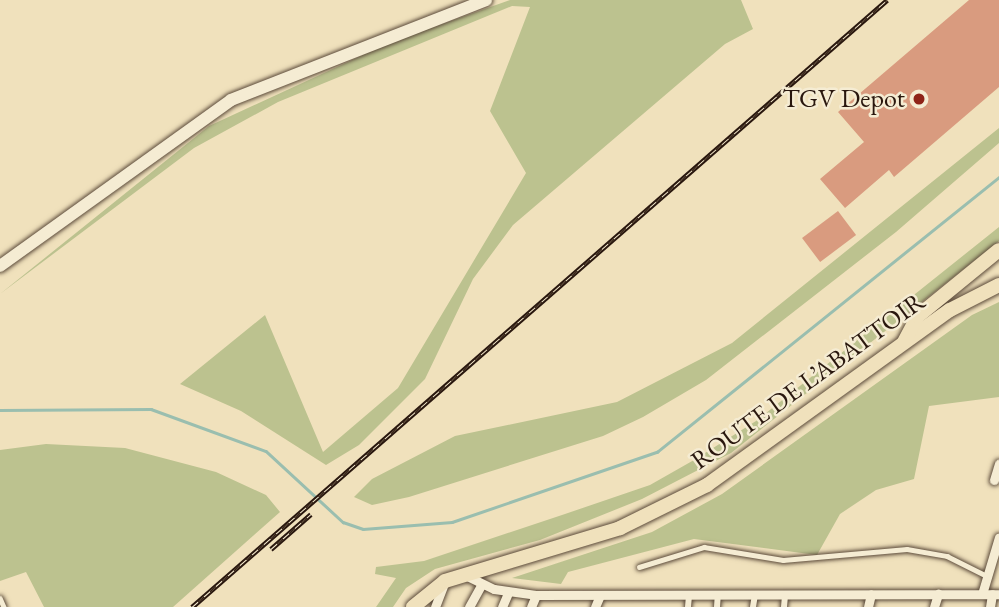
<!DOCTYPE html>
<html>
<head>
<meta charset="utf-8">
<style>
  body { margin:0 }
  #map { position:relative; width:999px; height:607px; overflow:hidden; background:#f0e1bc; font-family:"EB Garamond",serif }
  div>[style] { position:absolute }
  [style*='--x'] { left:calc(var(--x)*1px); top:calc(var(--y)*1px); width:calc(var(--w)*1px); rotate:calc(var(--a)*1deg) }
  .green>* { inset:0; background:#bcc28f }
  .stream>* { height:2.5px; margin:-1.25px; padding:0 1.25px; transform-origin:1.25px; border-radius:1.25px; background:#9abeaf }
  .building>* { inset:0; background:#d99b7f; transform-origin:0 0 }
  .roads { filter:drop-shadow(0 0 2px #5b4a3a) drop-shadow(0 0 2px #5b4a3a) }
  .service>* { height:4.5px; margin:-2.25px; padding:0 2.25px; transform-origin:2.25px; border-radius:2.25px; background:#f5ecd3 }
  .pedestrian>* { height:6px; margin:-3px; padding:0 3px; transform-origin:3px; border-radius:3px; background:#f5ecd3 }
  .minor>* { height:9px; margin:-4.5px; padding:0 4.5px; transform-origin:4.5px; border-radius:4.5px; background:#f5ecd3 }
  .secondary>* { height:12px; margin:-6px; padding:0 6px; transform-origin:6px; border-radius:6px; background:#f5ecd3 }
  .primary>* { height:14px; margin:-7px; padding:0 7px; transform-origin:7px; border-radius:7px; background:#f0e1bc }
  .trunk>* { height:14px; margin:-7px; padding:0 7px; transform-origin:7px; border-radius:7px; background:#f0e1bc }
  .rail>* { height:5px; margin-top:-2.5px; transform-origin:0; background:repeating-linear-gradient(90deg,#f5ecd3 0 8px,#29170e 0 16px); box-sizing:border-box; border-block:2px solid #29170e }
  .dots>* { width:19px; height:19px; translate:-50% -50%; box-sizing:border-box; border:4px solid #f5ecd3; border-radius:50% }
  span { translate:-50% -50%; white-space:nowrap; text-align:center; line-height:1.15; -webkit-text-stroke:5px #f5ecd3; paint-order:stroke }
  .poi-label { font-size:26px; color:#29170e }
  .right { translate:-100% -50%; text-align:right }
  .street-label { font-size:26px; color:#29170e }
</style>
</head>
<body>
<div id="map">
  <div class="green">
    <i style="clip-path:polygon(510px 0,741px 0,753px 29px,725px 44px,513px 225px,473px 279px,425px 379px,359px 445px,326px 465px,241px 411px,180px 384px,265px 315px,323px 452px,398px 388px,526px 173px,490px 111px,530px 7px,512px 6px,278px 102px,194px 148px,0 294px,209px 126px,389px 43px)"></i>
    <i style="clip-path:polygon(999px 128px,999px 143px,896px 232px,706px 380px,643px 417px,603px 436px,409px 497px,372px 505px,354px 497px,372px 479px,455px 436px,617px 402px,732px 343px)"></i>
    <i style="clip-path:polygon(999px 227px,999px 241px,731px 453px,642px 499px,540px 540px,435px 569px,406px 588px,393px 607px,376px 607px,396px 578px,375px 574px,376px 567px,424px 561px,565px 514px,650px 485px,694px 460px,756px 421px)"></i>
    <i style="clip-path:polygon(999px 302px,999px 397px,929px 406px,914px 479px,876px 490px,840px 514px,817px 555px,694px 539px,568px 572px,561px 584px,512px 578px,652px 532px,722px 494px,972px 315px)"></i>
    <i style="clip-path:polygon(46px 444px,125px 448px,216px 472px,266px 495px,280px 512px,173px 607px,44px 607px,26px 572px,0 581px,0 450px)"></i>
  </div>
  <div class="stream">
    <i style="--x:0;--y:410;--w:151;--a:-0.4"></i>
    <i style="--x:151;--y:409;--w:122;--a:20.1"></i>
    <i style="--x:266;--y:451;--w:105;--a:42.7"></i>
    <i style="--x:343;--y:522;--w:21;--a:19"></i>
    <i style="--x:363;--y:529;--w:89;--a:-4.5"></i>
    <i style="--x:452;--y:522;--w:217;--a:-18.9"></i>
    <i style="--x:657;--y:452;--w:439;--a:-38.8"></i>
  </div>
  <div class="building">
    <i style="clip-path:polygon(969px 0,999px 0,999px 87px,894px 177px,889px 170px,845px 208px,820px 179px,864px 142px,838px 112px)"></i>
    <i style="left:838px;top:211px;width:30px;height:45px;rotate:53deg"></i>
  </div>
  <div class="roads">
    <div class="service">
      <i style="--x:639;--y:567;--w:68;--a:-17.1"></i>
      <i style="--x:704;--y:547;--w:80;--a:9.3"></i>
      <i style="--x:783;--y:560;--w:124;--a:-5.1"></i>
      <i style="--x:907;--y:549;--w:41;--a:9.9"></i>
      <i style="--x:947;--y:556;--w:42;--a:26.6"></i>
      <i style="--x:0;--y:598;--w:10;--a:66"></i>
    </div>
    <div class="pedestrian">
      <i style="--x:688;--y:607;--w:12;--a:-85"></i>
      <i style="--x:717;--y:607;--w:13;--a:-86"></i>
      <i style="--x:753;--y:607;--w:12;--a:-81"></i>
      <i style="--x:784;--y:607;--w:11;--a:-85"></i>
    </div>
    <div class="minor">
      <i style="--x:994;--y:480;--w:17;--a:-73"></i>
      <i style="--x:465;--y:575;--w:32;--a:26"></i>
      <i style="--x:494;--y:589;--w:42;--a:8.1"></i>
      <i style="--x:536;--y:595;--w:463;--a:-0.1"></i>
      <i style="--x:982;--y:594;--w:59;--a:-73.4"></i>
      <i style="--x:435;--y:607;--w:22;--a:-69"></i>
      <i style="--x:469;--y:607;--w:25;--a:-61"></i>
      <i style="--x:502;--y:607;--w:15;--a:-67"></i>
      <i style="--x:531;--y:607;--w:13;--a:-67"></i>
      <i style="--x:595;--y:607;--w:13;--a:-67"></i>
      <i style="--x:868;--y:607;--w:13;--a:-77"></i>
      <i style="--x:934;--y:607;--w:14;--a:-73"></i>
      <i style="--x:990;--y:607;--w:13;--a:-81"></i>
    </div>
    <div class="secondary">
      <i style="--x:0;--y:266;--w:284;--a:-35.7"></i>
      <i style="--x:231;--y:100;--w:274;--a:-21.4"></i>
    </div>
    <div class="primary">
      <i style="--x:413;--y:607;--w:41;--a:-39.1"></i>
      <i style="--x:445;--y:581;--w:183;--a:-16.8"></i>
      <i style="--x:620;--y:528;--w:97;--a:-26.3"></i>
      <i style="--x:707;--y:485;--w:299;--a:-35.8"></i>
      <i style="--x:950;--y:310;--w:55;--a:-27"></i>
    </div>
    <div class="trunk">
      <i style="--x:904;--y:342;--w:30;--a:-62"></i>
      <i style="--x:918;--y:316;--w:104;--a:-39.2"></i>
    </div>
  </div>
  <div class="rail">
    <i style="--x:271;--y:549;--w:53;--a:-41.2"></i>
    <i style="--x:192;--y:607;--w:923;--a:-41.13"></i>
  </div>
  <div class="dots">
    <i style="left:919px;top:99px;background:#8f2418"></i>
  </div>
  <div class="poi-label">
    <span class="right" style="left:905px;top:99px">TGV Depot</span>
  </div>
  <div class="street-label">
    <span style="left:808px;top:381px;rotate:-36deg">ROUTE DE L’ABATTOIR</span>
  </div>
</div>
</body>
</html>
